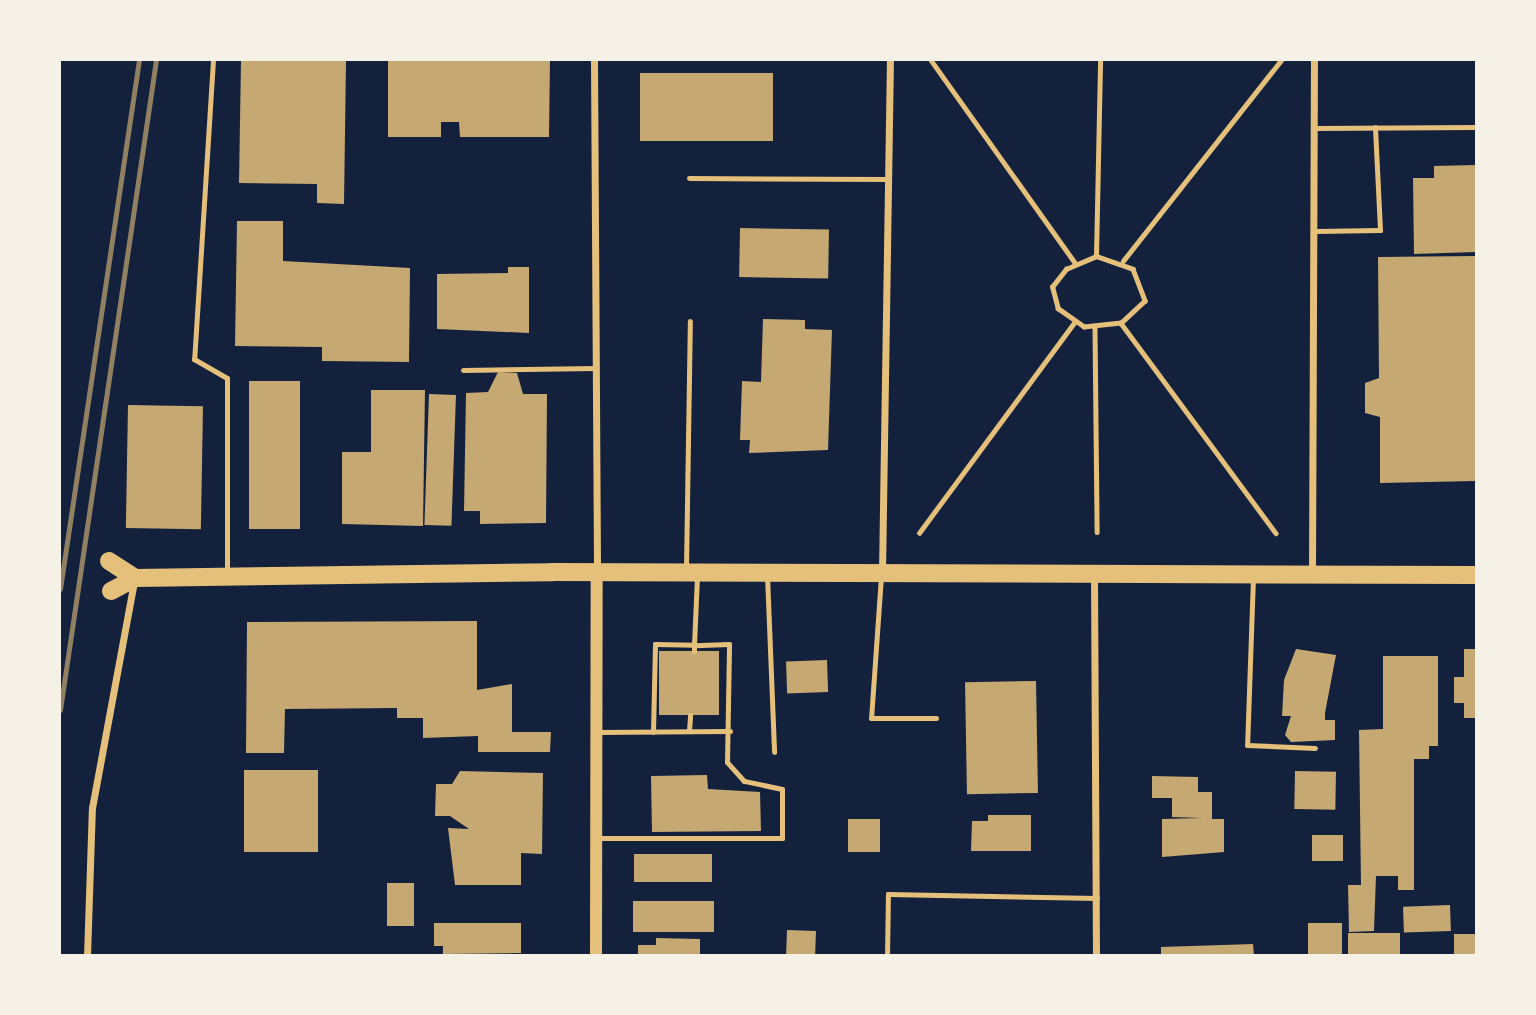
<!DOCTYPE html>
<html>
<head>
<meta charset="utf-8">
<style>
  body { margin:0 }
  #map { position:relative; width:1536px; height:1015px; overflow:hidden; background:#14213d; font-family:"Roboto Serif",serif }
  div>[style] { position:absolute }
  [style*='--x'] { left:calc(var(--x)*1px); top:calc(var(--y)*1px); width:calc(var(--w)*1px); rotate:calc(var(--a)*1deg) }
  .building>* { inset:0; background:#c6a872; transform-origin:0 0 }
  .path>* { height:4.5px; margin:-2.25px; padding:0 2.25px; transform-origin:2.25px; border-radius:2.25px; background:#e5c07b }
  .service>* { height:5px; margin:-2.5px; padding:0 2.5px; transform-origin:2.5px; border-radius:2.5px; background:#e5c07b }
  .minor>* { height:7px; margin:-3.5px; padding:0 3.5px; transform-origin:3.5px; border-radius:3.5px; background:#e5c07b }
  .tertiary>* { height:12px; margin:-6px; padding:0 6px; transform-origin:6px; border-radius:6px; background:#e5c07b }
  .primary>* { height:18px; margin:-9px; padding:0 9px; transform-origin:9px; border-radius:9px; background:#e5c07b }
  .rail>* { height:5px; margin:-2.5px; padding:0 2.5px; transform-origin:2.5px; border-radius:2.5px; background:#918062 }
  span { translate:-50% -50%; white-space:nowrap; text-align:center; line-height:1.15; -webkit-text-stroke:6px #f6f1e7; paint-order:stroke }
  .frame { position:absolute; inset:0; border:61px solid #f6f1e7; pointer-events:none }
</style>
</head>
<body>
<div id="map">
  <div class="building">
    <i style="clip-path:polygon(241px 60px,346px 61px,344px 204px,317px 203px,317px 184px,239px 183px)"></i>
    <i style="clip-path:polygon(388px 60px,550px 60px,549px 137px,460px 137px,459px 122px,441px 122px,441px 137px,388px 137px)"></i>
    <i style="left:640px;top:73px;width:133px;height:68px"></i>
    <i style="clip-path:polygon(1476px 165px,1476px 252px,1414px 254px,1413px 178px,1434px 178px,1434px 166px)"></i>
    <i style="clip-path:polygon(237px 221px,283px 221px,283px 261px,410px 268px,409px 362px,322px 361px,322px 347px,235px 346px)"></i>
    <i style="left:740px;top:228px;width:89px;height:49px;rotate:1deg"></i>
    <i style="clip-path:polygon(1476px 256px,1476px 481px,1380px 483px,1380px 417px,1365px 413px,1365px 383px,1379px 378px,1378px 257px)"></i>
    <i style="clip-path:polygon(508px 267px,529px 267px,529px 333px,437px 329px,437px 274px,508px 273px)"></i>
    <i style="clip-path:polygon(763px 319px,805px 320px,805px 329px,832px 330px,828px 450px,749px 453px,750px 440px,740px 440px,742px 381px,761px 382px)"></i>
    <i style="clip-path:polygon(498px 372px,517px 373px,523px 394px,547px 394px,546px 523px,480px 524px,480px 511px,464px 511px,466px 393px,488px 392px)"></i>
    <i style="left:249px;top:381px;width:51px;height:148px"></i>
    <i style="clip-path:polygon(371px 390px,425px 390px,423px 526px,342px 524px,342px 452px,371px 452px)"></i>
    <i style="left:429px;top:394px;width:27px;height:131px;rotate:2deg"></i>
    <i style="left:128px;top:405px;width:75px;height:123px;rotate:1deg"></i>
    <i style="clip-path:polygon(477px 621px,477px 690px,512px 684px,512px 732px,551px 732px,550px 752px,478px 752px,478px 736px,423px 738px,423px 718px,397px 718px,397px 708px,285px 709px,284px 753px,246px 753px,247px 622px)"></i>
    <i style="clip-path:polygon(1296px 649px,1336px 655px,1325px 713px,1325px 720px,1335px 720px,1335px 740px,1291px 742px,1285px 735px,1291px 716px,1282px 716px,1284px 680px)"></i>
    <i style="clip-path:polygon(1464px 649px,1476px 649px,1476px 718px,1464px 718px,1464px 703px,1454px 703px,1454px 677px,1464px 677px)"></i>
    <i style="left:659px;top:651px;width:60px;height:64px"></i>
    <i style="clip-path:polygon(1383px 656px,1438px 656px,1438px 746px,1429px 746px,1429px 759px,1414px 759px,1414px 890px,1398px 890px,1398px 876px,1376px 876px,1374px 931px,1349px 932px,1348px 885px,1361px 885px,1359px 730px,1383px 729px)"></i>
    <i style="left:827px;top:660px;width:32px;height:41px;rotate:88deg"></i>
    <i style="left:1036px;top:681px;width:112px;height:71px;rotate:89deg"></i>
    <i style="left:244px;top:770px;width:74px;height:82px"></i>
    <i style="clip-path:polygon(460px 771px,543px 773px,542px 854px,521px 853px,521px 885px,455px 885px,448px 828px,469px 829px,450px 816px,435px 816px,436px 784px,452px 784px)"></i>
    <i style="left:1295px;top:771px;width:41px;height:38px;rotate:1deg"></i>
    <i style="clip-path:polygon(707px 775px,708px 789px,760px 792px,761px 831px,652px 832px,651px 776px)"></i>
    <i style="clip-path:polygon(1152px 776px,1198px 777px,1198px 792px,1212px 792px,1212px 819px,1224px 819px,1224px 852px,1162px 857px,1162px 819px,1202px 818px,1172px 817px,1172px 798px,1152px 798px)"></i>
    <i style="clip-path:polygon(988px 815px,1031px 815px,1031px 851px,971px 851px,972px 821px,988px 821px)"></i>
    <i style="left:848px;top:819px;width:32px;height:33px"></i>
    <i style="left:1312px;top:835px;width:31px;height:26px"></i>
    <i style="left:634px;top:854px;width:78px;height:28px"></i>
    <i style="left:387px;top:883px;width:27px;height:43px"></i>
    <i style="left:714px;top:901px;width:31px;height:81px;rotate:90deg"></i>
    <i style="left:1450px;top:905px;width:26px;height:47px;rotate:88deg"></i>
    <i style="clip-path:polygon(434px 923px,521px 923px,521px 953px,443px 954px,443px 946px,434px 946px)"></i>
    <i style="left:1308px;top:923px;width:34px;height:33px"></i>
    <i style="left:787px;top:930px;width:29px;height:26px;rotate:2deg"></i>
    <i style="left:1400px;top:933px;width:23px;height:52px;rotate:90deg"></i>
    <i style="left:1454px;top:934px;width:22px;height:22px"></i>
    <i style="clip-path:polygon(656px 938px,700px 939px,700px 956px,638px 956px,638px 945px,656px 945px)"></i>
    <i style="clip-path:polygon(1253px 944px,1254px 956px,1161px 956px,1161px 947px)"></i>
  </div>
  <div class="path">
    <i style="--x:931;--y:60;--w:249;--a:54.6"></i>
    <i style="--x:1096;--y:256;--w:39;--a:19"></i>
    <i style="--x:1133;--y:269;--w:34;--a:69"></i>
    <i style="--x:1145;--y:301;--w:33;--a:137"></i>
    <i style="--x:1121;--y:323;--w:37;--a:174"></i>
    <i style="--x:1084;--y:327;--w:32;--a:-145"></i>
    <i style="--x:1058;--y:309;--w:23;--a:-105"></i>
    <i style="--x:1052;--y:287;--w:23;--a:-52"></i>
    <i style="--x:1066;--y:269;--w:33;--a:-23"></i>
    <i style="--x:1096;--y:256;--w:196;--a:-88.8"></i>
    <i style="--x:1123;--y:261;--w:256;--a:-51.8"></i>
    <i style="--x:1121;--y:323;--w:261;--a:53.6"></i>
    <i style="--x:1095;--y:328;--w:204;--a:89.4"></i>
    <i style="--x:919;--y:533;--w:261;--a:-53.6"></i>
  </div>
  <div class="service">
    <i style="--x:213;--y:60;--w:300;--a:93.6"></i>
    <i style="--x:194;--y:359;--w:38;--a:30"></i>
    <i style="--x:227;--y:378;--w:194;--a:90"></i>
    <i style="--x:1315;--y:128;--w:161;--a:-0.4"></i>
    <i style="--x:689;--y:178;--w:200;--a:0.3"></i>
    <i style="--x:1316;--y:231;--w:64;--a:-0.9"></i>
    <i style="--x:1380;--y:230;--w:103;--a:-92.8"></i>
    <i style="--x:463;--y:370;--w:133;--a:-0.9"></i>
    <i style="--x:686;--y:568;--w:247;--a:-89.1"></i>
    <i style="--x:767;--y:575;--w:177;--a:87.7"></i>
    <i style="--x:881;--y:576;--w:142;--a:94"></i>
    <i style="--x:871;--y:718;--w:65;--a:0"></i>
    <i style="--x:1253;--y:577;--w:168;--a:92"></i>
    <i style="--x:1247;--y:745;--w:68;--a:2.5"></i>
    <i style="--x:689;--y:731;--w:16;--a:-86"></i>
    <i style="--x:597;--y:732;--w:133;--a:-0.4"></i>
    <i style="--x:653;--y:732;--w:88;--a:-88.7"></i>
    <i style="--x:655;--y:644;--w:39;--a:1"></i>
    <i style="--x:694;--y:645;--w:6;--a:90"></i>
    <i style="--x:597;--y:838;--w:185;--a:0"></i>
    <i style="--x:782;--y:838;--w:49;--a:-90"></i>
    <i style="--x:782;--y:789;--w:39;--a:-168"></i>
    <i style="--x:744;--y:781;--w:25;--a:-132"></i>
    <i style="--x:727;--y:762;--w:118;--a:-89"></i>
    <i style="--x:729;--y:644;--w:35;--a:178"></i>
    <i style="--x:694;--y:645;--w:68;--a:-87.5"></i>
    <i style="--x:887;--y:956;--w:62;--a:-89.1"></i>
    <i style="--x:888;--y:894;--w:209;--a:1.1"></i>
  </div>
  <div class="minor">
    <i style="--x:594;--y:60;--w:511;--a:89.66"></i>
    <i style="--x:882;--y:573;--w:513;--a:-89.11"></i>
    <i style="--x:1094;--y:574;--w:382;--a:89.7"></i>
    <i style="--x:1312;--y:574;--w:514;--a:-89.78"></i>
    <i style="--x:87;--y:956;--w:148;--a:-88.1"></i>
    <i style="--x:92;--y:808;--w:230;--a:-79.5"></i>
  </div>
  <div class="tertiary">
    <i style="--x:596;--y:956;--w:384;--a:-89.9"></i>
  </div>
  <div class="primary">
    <i style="--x:109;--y:561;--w:31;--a:33"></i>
    <i style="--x:111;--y:591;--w:27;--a:-28"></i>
    <i style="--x:135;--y:578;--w:417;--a:-0.8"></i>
    <i style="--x:552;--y:572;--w:924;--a:0.19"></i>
  </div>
  <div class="rail">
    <i style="--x:60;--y:589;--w:535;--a:-81.51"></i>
    <i style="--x:60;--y:710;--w:657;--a:-81.6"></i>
  </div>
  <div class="frame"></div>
</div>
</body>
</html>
